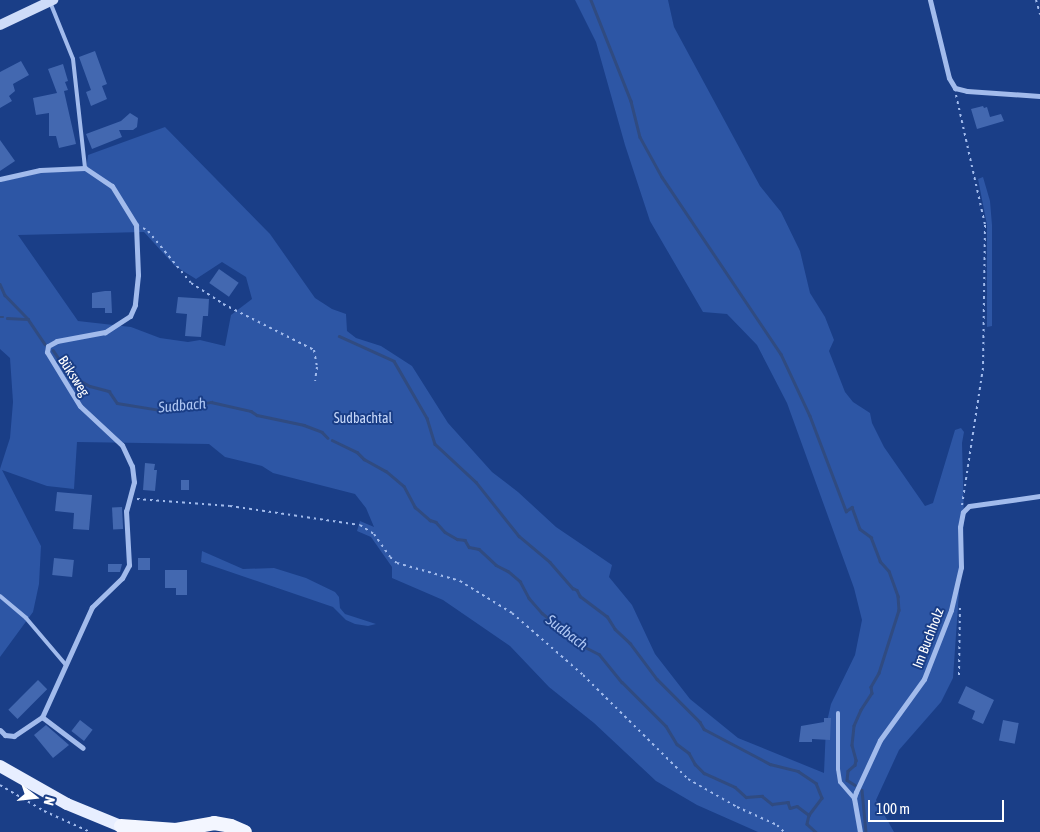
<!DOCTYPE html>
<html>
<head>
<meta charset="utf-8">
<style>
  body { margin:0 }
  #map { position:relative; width:1040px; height:832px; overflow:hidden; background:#1a3e87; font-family:"Asap Condensed",sans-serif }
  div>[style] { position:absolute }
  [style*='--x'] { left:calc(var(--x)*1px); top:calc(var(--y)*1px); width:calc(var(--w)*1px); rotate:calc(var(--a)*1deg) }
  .green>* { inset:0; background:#2d56a5 }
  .stream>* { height:2.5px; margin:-1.25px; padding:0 1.25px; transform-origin:1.25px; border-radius:1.25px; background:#304b81 }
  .building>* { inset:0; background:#4368b0; transform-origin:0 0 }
  .path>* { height:2px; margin-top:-1px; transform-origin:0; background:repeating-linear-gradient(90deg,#a2bbec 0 2.5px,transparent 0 6.5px) }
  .service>* { height:4px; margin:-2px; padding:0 2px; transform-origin:2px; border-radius:2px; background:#a2bbec }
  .minor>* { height:5px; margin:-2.5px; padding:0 2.5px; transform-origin:2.5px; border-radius:2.5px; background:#a2bbec }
  .secondary>* { height:10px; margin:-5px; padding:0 5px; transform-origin:5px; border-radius:5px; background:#cedcf9 }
  .primary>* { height:12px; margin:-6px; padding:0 6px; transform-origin:6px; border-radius:6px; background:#e7eeff }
  .trunk>* { height:14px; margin:-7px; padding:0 7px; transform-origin:7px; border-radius:7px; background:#f3f6ff }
  span { translate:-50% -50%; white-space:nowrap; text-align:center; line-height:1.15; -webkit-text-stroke:4px #1a3e87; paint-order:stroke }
  .street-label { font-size:14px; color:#fff }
  .park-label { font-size:14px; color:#c7d8f9 }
  .water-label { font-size:15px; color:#aec6f3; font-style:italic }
  .north { position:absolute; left:10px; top:772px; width:50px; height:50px; -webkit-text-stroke:4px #1a3e87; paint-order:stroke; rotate:106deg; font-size:14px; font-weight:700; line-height:20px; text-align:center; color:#fff }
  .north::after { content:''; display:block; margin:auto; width:18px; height:22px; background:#fff; clip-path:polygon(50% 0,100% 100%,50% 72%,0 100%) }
  .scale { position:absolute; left:868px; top:800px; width:136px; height:22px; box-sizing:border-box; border:2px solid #fff; border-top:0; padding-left:6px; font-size:15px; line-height:18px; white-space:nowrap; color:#fff; -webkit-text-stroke:4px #1a3e87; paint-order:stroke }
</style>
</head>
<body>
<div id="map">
  <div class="green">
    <i style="clip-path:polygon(evenodd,575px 0,668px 0,674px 27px,760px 186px,781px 212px,800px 251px,810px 293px,825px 317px,834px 340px,829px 351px,845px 392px,853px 402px,870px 413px,872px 423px,884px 447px,925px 506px,933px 503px,955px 430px,961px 428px,964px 432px,962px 443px,964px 520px,953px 678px,941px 702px,899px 750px,876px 800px,894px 832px,758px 832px,697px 805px,656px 781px,594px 723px,549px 687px,510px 646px,443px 600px,392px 578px,392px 567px,371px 537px,357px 531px,360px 521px,374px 527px,366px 508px,355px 494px,273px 473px,262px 466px,225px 457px,209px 444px,77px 442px,74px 489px,47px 486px,2px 470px,41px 546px,39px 584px,33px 612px,0 657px,0 469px,10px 438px,13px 402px,10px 358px,0 349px,0 182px,43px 172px,86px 171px,88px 155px,165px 127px,270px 234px,315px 298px,332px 309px,346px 314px,347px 331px,356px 338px,381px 346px,412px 366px,448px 423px,492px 472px,518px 492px,556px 527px,612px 565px,609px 577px,632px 605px,655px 654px,690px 699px,738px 738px,824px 773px,826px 726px,831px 704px,855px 655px,862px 620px,854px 588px,787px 403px,757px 345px,727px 314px,703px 312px,650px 221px,625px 145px,596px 42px,575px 0,144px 232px,175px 266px,196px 279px,222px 262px,246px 277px,252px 299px,231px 315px,225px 346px,200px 340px,188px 342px,160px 338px,131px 327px,78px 321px,18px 235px,144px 232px)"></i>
    <i style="clip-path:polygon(983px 177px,990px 201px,992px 225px,992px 326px,987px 327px,987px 225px,978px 179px)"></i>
    <i style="clip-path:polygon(202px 551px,243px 569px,274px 568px,306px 578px,335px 592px,339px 597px,340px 608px,345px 614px,376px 624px,368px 626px,355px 624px,346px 620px,333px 607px,201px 562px)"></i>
  </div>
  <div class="stream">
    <i style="--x:591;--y:0;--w:109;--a:68.4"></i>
    <i style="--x:631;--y:101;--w:37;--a:76"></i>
    <i style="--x:640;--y:137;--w:46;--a:61.2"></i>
    <i style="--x:662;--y:177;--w:213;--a:56.1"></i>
    <i style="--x:781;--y:354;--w:68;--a:64.9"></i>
    <i style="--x:810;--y:416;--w:102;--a:69.2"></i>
    <i style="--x:846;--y:511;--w:7;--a:-34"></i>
    <i style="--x:852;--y:507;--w:23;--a:70"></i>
    <i style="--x:860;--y:529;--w:14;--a:36"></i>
    <i style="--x:871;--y:537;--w:26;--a:69"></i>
    <i style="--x:880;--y:561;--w:13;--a:48"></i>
    <i style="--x:889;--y:571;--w:27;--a:70"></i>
    <i style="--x:898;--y:596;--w:14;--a:86"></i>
    <i style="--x:899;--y:610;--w:66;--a:107.6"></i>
    <i style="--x:879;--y:673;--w:16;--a:120"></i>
    <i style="--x:871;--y:687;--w:6;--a:81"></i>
    <i style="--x:872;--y:693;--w:20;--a:123"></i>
    <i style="--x:861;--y:710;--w:17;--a:114"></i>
    <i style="--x:854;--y:726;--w:19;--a:96"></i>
    <i style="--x:852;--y:745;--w:16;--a:75"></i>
    <i style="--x:856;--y:760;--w:5;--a:101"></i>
    <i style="--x:855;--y:765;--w:9;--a:139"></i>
    <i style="--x:848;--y:771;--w:9;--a:96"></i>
    <i style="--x:847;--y:780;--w:9;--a:32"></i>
    <i style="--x:0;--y:284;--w:12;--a:66"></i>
    <i style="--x:5;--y:295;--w:33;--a:46"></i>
    <i style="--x:28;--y:319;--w:30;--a:56"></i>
    <i style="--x:0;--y:317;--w:3;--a:0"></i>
    <i style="--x:7;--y:318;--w:21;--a:3"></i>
    <i style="--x:339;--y:336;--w:60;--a:24.4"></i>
    <i style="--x:394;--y:361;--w:66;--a:59.9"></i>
    <i style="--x:427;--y:418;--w:27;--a:73"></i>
    <i style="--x:435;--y:444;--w:56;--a:42.8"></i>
    <i style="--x:476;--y:482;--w:69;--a:51.5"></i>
    <i style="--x:519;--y:536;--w:40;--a:40"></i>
    <i style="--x:550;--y:562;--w:35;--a:49"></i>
    <i style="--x:573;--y:588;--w:4;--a:27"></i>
    <i style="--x:577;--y:590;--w:7;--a:63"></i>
    <i style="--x:580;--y:596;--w:34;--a:37"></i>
    <i style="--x:607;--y:616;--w:15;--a:58"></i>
    <i style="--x:615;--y:629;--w:21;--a:43"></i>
    <i style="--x:630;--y:643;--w:45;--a:53.1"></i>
    <i style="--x:657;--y:679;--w:61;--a:45"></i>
    <i style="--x:700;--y:722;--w:8;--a:60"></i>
    <i style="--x:704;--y:729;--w:75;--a:27.9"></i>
    <i style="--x:770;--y:764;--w:29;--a:14"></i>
    <i style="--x:798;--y:771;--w:22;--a:34"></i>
    <i style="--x:816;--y:783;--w:16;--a:68"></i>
    <i style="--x:822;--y:798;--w:21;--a:127"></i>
    <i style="--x:53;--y:350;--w:29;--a:56"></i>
    <i style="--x:69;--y:374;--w:24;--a:30"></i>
    <i style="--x:90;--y:386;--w:20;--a:15"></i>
    <i style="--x:109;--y:391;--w:14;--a:56"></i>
    <i style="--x:117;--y:403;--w:44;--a:9.2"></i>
    <i style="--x:160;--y:410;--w:52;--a:-8.9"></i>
    <i style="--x:211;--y:402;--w:41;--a:12.7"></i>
    <i style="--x:251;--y:411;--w:7;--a:34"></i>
    <i style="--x:257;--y:415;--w:48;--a:12"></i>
    <i style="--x:304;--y:425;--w:19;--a:21"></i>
    <i style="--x:322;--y:432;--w:8;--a:45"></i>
    <i style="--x:332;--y:440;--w:28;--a:26"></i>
    <i style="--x:357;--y:452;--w:10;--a:45"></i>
    <i style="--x:364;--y:459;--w:25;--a:29"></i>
    <i style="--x:386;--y:471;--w:23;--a:40"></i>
    <i style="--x:404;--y:486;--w:24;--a:62"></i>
    <i style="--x:415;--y:507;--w:20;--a:41"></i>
    <i style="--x:430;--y:520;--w:6;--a:18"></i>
    <i style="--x:436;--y:522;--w:13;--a:48"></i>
    <i style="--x:445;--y:532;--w:14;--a:30"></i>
    <i style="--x:457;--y:539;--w:8;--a:7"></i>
    <i style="--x:465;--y:540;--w:8;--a:60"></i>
    <i style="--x:469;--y:547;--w:10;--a:11"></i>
    <i style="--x:479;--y:549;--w:23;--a:43"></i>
    <i style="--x:496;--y:565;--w:13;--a:27"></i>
    <i style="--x:508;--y:571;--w:16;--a:40"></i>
    <i style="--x:520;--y:581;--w:19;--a:62"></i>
    <i style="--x:529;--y:598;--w:20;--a:49"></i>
    <i style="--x:542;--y:613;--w:13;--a:39"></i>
    <i style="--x:552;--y:621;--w:7;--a:8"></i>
    <i style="--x:559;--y:622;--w:4;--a:56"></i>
    <i style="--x:561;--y:625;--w:7;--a:90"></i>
    <i style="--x:561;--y:632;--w:13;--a:9"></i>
    <i style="--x:574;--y:634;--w:17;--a:50"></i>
    <i style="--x:585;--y:647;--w:16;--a:27"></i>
    <i style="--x:599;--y:654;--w:36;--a:51"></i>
    <i style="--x:622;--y:682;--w:62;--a:45"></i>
    <i style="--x:666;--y:726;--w:21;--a:59"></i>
    <i style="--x:677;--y:744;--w:15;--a:37"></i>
    <i style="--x:689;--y:753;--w:13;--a:61"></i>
    <i style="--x:695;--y:764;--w:13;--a:45"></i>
    <i style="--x:704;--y:773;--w:34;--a:24"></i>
    <i style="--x:735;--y:787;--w:15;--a:42"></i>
    <i style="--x:746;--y:797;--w:16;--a:-4"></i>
    <i style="--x:762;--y:796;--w:13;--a:39"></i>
    <i style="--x:772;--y:804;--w:16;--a:-7"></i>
    <i style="--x:788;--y:802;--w:6;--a:72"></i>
    <i style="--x:790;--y:808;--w:7;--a:-16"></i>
    <i style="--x:797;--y:806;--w:15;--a:37"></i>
    <i style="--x:809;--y:815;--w:9;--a:103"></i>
    <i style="--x:807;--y:824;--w:12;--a:42"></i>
    <i style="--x:862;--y:790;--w:42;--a:84.6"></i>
  </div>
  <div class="building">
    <i style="clip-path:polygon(95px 51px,107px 84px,102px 86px,107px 99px,91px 106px,86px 92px,91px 90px,79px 57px)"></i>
    <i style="clip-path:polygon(21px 61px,29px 75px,13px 84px,15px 91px,9px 96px,12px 101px,0 108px,0 72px)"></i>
    <i style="clip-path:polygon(63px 64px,68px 81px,65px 82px,68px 90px,64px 91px,76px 144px,59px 148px,56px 136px,49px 136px,49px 113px,36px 115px,33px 98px,57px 93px,48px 69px)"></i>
    <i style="clip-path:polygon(983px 106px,984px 108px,987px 107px,990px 117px,1001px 114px,1004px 121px,977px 129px,971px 109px)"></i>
    <i style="clip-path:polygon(130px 113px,138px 118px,137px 127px,133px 130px,119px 130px,122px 137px,92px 149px,86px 134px,121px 121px)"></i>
    <i style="clip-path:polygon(0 140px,15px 161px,0 171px)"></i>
    <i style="left:219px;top:269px;width:24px;height:17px;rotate:35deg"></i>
    <i style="clip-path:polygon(105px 291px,111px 291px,112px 313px,105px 313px,105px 308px,92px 308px,92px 293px)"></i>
    <i style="clip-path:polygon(178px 297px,209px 299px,208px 316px,203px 316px,201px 337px,185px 336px,187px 314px,176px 313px)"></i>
    <i style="clip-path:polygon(145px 463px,155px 464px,154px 470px,157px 470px,155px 491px,143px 490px)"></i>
    <i style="left:181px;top:480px;width:8px;height:10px"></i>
    <i style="clip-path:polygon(57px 492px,92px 495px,89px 530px,73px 529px,74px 513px,55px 511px)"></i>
    <i style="left:122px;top:507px;width:22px;height:10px;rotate:87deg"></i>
    <i style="left:54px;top:558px;width:20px;height:17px;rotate:6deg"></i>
    <i style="left:138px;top:558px;width:12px;height:12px"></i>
    <i style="clip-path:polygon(108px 564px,122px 564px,120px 572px,108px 572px)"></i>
    <i style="clip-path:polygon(165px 570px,187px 570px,187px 595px,176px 595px,176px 588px,165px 588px)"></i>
    <i style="left:38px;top:680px;width:13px;height:42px;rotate:45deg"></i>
    <i style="clip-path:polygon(966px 686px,994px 700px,983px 724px,972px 719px,975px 711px,958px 703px)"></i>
    <i style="clip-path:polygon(824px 718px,831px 718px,830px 740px,812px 739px,812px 742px,799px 742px,801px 726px,824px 722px)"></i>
    <i style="left:80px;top:720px;width:16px;height:14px;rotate:38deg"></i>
    <i style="left:1003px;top:720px;width:16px;height:21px;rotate:11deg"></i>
    <i style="clip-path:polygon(46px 725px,69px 745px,53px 758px,34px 735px)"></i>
  </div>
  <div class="path">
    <i style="--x:1036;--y:0;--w:15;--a:74"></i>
    <i style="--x:956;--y:95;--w:133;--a:77.4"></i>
    <i style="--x:985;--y:225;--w:143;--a:90.8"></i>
    <i style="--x:983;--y:368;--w:139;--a:98.7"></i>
    <i style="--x:143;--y:228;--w:6;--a:31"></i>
    <i style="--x:148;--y:231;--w:67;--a:50.4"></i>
    <i style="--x:191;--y:283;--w:38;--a:33"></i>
    <i style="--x:223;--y:304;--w:102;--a:26.8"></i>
    <i style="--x:314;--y:350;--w:17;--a:80"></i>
    <i style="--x:317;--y:367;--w:14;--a:98"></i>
    <i style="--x:137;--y:499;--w:93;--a:4.3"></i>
    <i style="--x:230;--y:506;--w:131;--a:8.3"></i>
    <i style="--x:360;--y:525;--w:17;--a:33"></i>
    <i style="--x:374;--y:534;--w:28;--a:55"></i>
    <i style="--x:390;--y:557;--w:9;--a:41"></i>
    <i style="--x:397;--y:563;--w:66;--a:15.9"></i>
    <i style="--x:460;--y:581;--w:61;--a:31.6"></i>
    <i style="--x:512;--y:613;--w:94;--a:41.1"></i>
    <i style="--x:583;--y:675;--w:148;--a:44.7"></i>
    <i style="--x:688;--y:779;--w:56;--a:29.7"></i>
    <i style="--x:737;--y:807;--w:44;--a:24.2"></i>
    <i style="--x:777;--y:825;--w:10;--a:45"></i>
    <i style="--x:959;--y:675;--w:71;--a:-89.2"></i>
    <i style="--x:0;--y:785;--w:51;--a:30.6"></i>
    <i style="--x:44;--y:811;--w:51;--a:24.5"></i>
  </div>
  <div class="service">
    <i style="--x:50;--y:2;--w:61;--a:68"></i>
    <i style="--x:73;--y:59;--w:110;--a:83.7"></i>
    <i style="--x:0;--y:596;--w:34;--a:40"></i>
    <i style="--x:26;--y:618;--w:62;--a:49.6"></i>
    <i style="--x:838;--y:713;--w:56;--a:90"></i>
    <i style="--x:838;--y:769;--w:13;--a:81"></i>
    <i style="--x:840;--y:782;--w:21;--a:49"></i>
  </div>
  <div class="minor">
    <i style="--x:930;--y:0;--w:80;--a:76.3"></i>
    <i style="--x:949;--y:78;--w:12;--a:59"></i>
    <i style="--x:955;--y:88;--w:12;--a:14"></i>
    <i style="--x:967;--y:91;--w:73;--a:3.9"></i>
    <i style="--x:0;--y:179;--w:41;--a:-12.7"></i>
    <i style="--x:40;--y:170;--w:45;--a:-2.5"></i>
    <i style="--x:85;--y:168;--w:32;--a:34"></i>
    <i style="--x:112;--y:186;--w:46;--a:58.4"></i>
    <i style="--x:136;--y:225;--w:50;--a:87.7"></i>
    <i style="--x:138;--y:275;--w:30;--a:96"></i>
    <i style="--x:135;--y:305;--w:12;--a:114"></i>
    <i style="--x:130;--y:316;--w:30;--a:147"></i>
    <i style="--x:105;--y:332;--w:49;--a:169.4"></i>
    <i style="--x:57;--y:341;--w:10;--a:151"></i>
    <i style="--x:48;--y:346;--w:6;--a:99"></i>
    <i style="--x:47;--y:352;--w:63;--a:58.6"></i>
    <i style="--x:80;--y:406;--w:57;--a:42.9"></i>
    <i style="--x:122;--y:445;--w:23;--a:65"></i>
    <i style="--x:132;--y:466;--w:16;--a:83"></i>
    <i style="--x:134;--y:482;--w:30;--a:105"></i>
    <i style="--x:126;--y:511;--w:54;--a:86.8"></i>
    <i style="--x:129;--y:565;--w:15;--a:118"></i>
    <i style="--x:122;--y:578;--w:42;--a:136"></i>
    <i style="--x:92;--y:607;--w:121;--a:114.4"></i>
    <i style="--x:42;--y:717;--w:34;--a:146"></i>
    <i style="--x:14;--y:736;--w:9;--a:-174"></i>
    <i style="--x:5;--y:735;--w:7;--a:-135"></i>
    <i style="--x:42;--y:717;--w:51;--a:37.1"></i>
    <i style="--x:860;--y:832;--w:35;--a:-100"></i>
    <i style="--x:854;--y:798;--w:6;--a:-72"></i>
    <i style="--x:856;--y:792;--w:57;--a:-65.2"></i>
    <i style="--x:880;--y:740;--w:75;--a:-54.2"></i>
    <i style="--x:924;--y:679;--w:74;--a:-68.6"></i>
    <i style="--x:951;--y:610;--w:44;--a:-76.9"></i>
    <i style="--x:961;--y:567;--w:40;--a:-91.4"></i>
    <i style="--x:960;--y:527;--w:15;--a:-79"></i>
    <i style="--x:963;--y:512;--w:8;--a:-45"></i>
    <i style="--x:969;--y:506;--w:72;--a:-8"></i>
  </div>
  <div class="secondary">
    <i style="--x:0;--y:25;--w:59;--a:-25.3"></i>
  </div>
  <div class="primary">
    <i style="--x:0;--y:766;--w:77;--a:29.6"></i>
    <i style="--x:67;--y:804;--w:68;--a:22.4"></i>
  </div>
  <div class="trunk">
    <i style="--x:121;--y:826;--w:55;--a:4.2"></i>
    <i style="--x:176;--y:830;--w:39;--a:-10"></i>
    <i style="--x:214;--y:823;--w:17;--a:10"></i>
    <i style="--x:231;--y:826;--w:15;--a:23"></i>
  </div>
  <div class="street-label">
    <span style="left:74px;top:376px;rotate:57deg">Büksweg</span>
    <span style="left:928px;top:638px;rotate:-69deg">Im Buchholz</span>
  </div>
  <div class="park-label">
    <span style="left:363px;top:418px">Sudbachtal</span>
  </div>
  <div class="water-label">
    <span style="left:182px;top:405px;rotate:-5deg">Sudbach</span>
    <span style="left:567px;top:632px;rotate:37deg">Sudbach</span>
  </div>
  <div class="north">N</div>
  <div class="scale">100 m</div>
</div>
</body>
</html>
